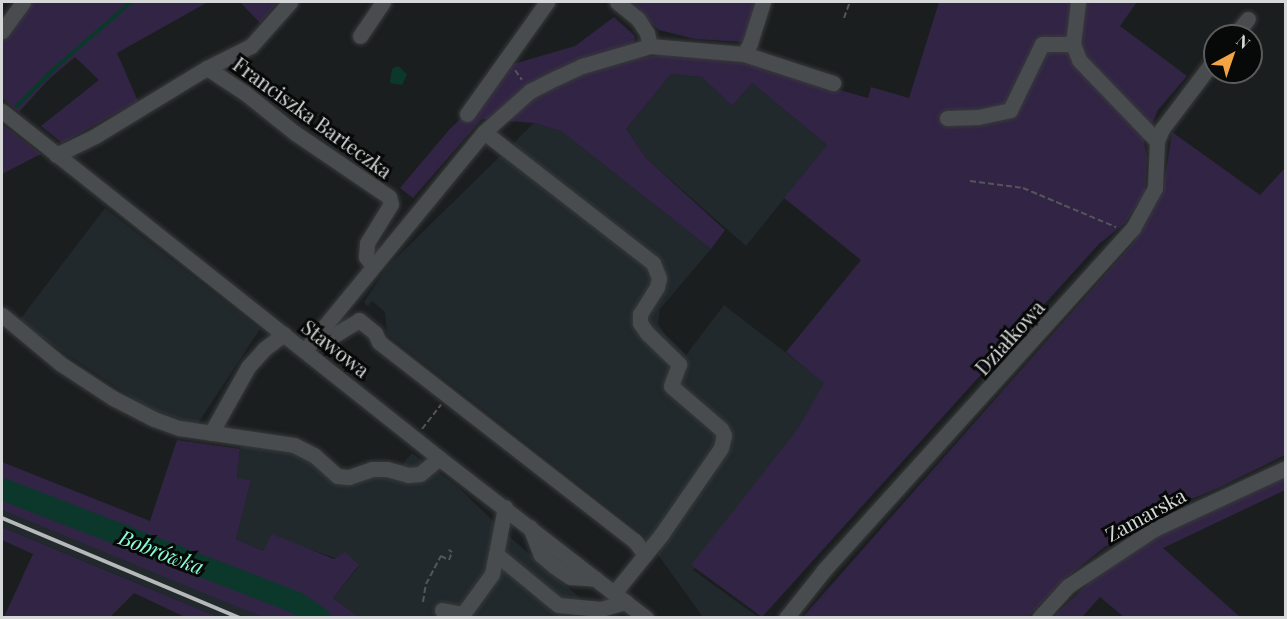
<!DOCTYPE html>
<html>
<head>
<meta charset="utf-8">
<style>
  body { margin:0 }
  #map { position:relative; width:1287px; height:619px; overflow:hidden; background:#1b1e1f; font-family:"Playfair Display",serif }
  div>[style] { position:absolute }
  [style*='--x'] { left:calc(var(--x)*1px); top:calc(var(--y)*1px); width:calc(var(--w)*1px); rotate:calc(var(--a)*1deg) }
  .built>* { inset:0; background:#21292d }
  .green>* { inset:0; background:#322445 }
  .water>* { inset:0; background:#0b382b }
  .stream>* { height:4px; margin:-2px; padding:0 2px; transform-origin:2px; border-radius:2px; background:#0b382b }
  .river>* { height:22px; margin:-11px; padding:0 11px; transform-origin:11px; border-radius:11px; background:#0b382b }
  .path>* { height:2px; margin-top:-1px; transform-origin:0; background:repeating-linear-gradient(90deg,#535657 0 6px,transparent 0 9px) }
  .roads { filter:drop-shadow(0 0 2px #383a3b) drop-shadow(0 0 2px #383a3b) }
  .minor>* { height:15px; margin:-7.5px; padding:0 7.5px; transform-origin:7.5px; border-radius:7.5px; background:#494c4e }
  .rail>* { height:4px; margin:-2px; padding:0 2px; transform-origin:2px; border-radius:2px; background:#b6b8b9 }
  span { translate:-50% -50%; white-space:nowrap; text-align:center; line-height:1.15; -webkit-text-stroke:6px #070808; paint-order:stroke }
  .street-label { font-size:20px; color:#d6d7d8 }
  .water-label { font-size:21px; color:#89fcd5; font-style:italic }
  .frame { position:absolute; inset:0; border:3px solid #d6d7d8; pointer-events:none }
  .north { position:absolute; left:1203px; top:24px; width:60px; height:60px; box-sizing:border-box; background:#070808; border:2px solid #5a5b5b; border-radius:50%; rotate:40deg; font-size:16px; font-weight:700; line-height:24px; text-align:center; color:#d6d7d8 }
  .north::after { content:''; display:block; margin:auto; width:21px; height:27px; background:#f2a542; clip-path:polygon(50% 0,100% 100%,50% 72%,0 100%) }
</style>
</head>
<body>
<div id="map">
  <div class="built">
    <i style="clip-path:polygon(671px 74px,702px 77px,732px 106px,752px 83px,827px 145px,746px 246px,647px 159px,626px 129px)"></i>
    <i style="clip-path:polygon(534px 123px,561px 131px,711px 249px,660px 309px,658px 323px,664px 333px,686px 355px,724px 305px,825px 383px,782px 456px,693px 570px,758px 617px,703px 617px,643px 534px,387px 334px,385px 312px,372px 301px,368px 306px,364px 302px,388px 266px)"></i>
    <i style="clip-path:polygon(105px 208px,260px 329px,197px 425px,148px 408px,18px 322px)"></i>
    <i style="clip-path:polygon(242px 431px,341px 471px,350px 471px,377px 462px,402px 465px,412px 453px,458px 487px,512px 539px,602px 617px,359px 617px,333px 598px,359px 566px,309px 549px,263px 551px,236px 539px,251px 480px,237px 479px)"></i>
    <i style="clip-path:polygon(2px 510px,215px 597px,262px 617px,218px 617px,2px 527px)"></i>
  </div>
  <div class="green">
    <i style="clip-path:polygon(29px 2px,208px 2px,117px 53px,138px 101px,62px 143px,41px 126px,99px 80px,75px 57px,49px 79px,19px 112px,2px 98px,2px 41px,24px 16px)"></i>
    <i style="clip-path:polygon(240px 2px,278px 2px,260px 23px)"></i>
    <i style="clip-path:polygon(628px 2px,758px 2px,744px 42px,695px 39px,659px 30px)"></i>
    <i style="clip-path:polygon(939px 2px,1137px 2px,1120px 26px,1187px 76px,1158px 110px,1144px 142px,1147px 157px,1145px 193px,1125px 223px,1099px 244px,762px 617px,691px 565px,797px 430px,824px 383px,786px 352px,861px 260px,784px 198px,827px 145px,752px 83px,732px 106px,702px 77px,671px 74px,626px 129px,647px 159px,725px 230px,711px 249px,561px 131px,534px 123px,482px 119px,413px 198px,400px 188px,449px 130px,506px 74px,506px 66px,575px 46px,614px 17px,635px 36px,632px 59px,665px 54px,737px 61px,868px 98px,871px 87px,909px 98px)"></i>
    <i style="clip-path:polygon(2px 124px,41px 154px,2px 174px)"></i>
    <i style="clip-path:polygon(1172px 132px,1260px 195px,1285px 168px,1285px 455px,1216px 489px,1176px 505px,1106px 546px,1068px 576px,1028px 617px,802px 618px,1134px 242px,1163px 191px)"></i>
    <i style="clip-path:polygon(177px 440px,240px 449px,237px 478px,251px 480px,236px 539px,263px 551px,272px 534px,334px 559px,345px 552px,359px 565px,333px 598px,359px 617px,262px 617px,2px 510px,2px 462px,150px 521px)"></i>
    <i style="clip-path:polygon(1285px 474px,1285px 490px,1163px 548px,1240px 617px,1124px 617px,1100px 597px,1082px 617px,1052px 618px,1091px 581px,1147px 540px)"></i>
    <i style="clip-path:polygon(2px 527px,100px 568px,218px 617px,185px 617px,134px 593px,110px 617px,4px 617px,33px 554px,2px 540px)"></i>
  </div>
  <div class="water">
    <i style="clip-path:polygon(398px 66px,407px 74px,402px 85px,390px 83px,392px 69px)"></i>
  </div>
  <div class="stream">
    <i style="--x:17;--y:106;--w:52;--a:-45"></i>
    <i style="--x:54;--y:69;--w:102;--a:-41"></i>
  </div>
  <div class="river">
    <i style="--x:2;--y:489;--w:316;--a:21.1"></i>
    <i style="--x:297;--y:603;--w:27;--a:34"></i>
  </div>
  <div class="path">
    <i style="--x:844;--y:18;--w:15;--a:-70"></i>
    <i style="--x:515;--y:70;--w:12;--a:55"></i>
    <i style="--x:970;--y:181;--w:53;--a:7.5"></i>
    <i style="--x:1023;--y:188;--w:101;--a:22.8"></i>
    <i style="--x:327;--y:349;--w:38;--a:41"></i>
    <i style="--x:422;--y:429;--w:31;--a:-52"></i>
    <i style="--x:423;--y:602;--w:18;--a:-81"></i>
    <i style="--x:426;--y:584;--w:32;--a:-62"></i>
    <i style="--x:441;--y:556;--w:9;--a:27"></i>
    <i style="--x:449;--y:560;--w:9;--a:-69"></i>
    <i style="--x:452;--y:552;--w:4;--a:-146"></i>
  </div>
  <div class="roads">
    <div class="minor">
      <i style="--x:617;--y:2;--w:27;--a:39"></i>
      <i style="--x:638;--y:19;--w:17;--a:57"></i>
      <i style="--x:647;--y:33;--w:13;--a:77"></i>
      <i style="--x:2;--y:31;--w:36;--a:-54"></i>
      <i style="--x:360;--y:36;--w:41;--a:-55.9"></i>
      <i style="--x:1234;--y:36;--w:22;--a:-51"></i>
      <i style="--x:1073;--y:44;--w:17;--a:69"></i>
      <i style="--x:1079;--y:60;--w:112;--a:46.1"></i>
      <i style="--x:744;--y:54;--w:13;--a:-61"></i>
      <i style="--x:750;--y:43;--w:43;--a:-72.4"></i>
      <i style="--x:207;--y:68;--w:45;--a:33.3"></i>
      <i style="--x:245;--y:93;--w:64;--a:38.7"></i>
      <i style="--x:295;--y:133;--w:114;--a:34.2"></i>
      <i style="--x:389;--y:197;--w:7;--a:74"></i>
      <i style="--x:391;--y:204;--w:46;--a:121.6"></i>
      <i style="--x:367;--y:243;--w:14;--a:94"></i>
      <i style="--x:366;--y:257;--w:11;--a:52"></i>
      <i style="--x:2;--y:111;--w:558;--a:38.45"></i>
      <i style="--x:439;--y:458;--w:262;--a:37.7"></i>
      <i style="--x:467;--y:114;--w:138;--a:-54.5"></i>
      <i style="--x:947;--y:118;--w:31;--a:-2"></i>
      <i style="--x:978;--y:117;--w:33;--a:-12"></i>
      <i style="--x:1010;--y:110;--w:73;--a:-64.1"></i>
      <i style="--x:1042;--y:44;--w:31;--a:0"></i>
      <i style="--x:1073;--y:44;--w:42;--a:-83.2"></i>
      <i style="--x:484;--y:132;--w:214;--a:37.8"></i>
      <i style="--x:653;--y:263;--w:16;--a:68"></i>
      <i style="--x:659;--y:278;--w:9;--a:103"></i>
      <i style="--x:657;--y:287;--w:32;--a:122"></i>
      <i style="--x:640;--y:314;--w:9;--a:90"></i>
      <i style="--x:640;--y:323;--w:12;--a:55"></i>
      <i style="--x:647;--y:333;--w:45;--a:44.1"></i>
      <i style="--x:679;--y:364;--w:23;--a:110"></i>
      <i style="--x:671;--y:386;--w:66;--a:40.7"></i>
      <i style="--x:721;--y:429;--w:7;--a:63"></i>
      <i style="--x:724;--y:435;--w:13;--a:103"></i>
      <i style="--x:721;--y:448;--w:106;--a:124.6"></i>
      <i style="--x:661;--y:535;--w:75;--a:129"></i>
      <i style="--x:56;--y:155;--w:43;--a:-26"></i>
      <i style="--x:95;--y:136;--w:131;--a:-31.3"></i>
      <i style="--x:207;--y:68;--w:49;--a:-26.6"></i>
      <i style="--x:251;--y:46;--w:59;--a:-48.4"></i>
      <i style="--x:2;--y:315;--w:77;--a:39.7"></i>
      <i style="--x:61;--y:364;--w:62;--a:33.2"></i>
      <i style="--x:113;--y:398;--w:46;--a:27.1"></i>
      <i style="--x:154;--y:419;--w:27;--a:20"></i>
      <i style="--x:179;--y:428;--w:116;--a:8.4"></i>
      <i style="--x:294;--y:445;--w:22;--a:27"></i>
      <i style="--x:314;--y:455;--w:31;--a:42"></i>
      <i style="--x:337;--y:476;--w:12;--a:5"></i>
      <i style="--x:349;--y:477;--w:24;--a:-19"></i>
      <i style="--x:372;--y:469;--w:15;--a:0"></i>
      <i style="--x:387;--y:469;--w:22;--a:16"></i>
      <i style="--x:408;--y:475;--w:12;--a:-5"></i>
      <i style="--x:420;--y:474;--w:25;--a:-40"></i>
      <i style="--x:319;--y:333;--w:9;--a:18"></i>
      <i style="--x:328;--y:336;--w:8;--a:-14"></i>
      <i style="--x:336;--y:334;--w:27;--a:-31"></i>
      <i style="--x:359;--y:320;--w:21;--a:39"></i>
      <i style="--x:375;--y:333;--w:10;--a:66"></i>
      <i style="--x:379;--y:342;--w:324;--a:37.9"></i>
      <i style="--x:635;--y:541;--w:17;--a:54"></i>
      <i style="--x:305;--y:350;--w:282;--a:-50.6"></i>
      <i style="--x:484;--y:132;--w:62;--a:-41.7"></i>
      <i style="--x:530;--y:91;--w:29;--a:-27"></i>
      <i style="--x:556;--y:78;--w:29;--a:-25"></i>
      <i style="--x:582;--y:66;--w:71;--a:-16.4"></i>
      <i style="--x:650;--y:46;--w:94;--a:4.9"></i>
      <i style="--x:744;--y:54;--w:94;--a:18"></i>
      <i style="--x:211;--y:433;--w:76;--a:-60.7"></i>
      <i style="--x:248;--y:367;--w:24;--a:-48"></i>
      <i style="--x:264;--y:349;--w:25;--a:-37"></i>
      <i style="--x:505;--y:507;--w:48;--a:100.8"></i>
      <i style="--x:496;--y:554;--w:80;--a:39.4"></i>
      <i style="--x:558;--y:605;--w:43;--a:5.3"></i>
      <i style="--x:601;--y:609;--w:26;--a:-16"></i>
      <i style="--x:530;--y:527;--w:30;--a:69"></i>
      <i style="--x:541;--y:555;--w:17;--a:40"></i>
      <i style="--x:554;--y:566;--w:19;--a:35"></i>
      <i style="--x:570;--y:577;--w:26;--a:4"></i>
      <i style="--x:442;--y:610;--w:21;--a:11"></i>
      <i style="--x:463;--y:614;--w:49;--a:-54.1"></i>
      <i style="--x:492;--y:574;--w:20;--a:-79"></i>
      <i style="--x:786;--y:618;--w:61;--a:-51.6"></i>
      <i style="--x:824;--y:570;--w:461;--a:-47.9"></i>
      <i style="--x:1133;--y:228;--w:46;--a:-61.2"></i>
      <i style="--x:1155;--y:188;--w:47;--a:-87.6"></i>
      <i style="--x:1157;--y:141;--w:13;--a:-67"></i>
      <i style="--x:1162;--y:129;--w:88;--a:-52.9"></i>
      <i style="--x:1039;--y:618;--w:43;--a:-47.8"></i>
      <i style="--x:1068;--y:586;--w:103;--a:-33.5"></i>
      <i style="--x:1154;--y:529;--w:145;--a:-24.8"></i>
    </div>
  </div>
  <div class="rail">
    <i style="--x:2;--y:518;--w:258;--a:22.8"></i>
  </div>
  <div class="street-label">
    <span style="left:313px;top:117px;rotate:36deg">Franciszka Barteczka</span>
    <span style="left:1009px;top:337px;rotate:-48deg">Działkowa</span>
    <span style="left:336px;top:348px;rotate:38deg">Stawowa</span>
    <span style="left:1145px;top:514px;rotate:-29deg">Zamarska</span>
  </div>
  <div class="water-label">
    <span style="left:162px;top:551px;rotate:21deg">Bobrówka</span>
  </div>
  <div class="frame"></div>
  <div class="north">N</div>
</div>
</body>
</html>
